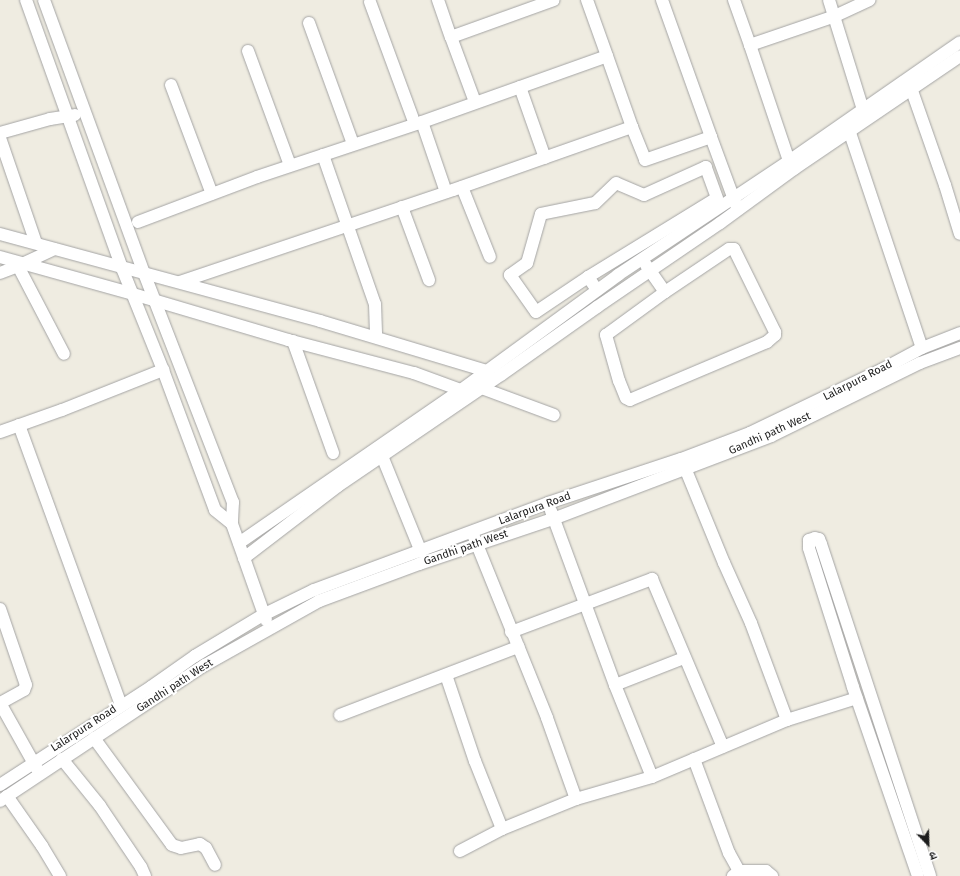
<!DOCTYPE html>
<html>
<head>
<meta charset="utf-8">
<style>
  body { margin:0 }
  #map { position:relative; width:960px; height:876px; overflow:hidden; background:#efece1; font-family:"Fira Sans","Noto Sans Devanagari",sans-serif }
  div>[style] { position:absolute }
  [style*='--x'] { left:calc(var(--x)*1px); top:calc(var(--y)*1px); width:calc(var(--w)*1px); rotate:calc(var(--a)*1deg) }
  .roads { filter:drop-shadow(0 0 1px #a4a4a4) drop-shadow(0 0 1px #a4a4a4) }
  .minor>* { height:12px; margin:-6px; padding:0 6px; transform-origin:6px; border-radius:6px; background:#fff }
  span { translate:-50% -50%; white-space:nowrap; text-align:center; line-height:1.15; -webkit-text-stroke:4px #fff; paint-order:stroke }
  .street-label { font-size:11px; color:#1d1d1d }
  .north { position:absolute; left:908px; top:824px; width:40px; height:40px; -webkit-text-stroke:3px #fff; paint-order:stroke; rotate:157deg; font-size:11px; font-weight:700; line-height:16px; text-align:center; color:#1d1d1d }
  .north::after { content:''; display:block; margin:auto; width:14px; height:18px; background:#1d1d1d; clip-path:polygon(50% 0,100% 100%,50% 72%,0 100%) }
</style>
</head>
<body>
<div id="map">
  <div class="roads">
    <div class="minor">
      <i style="--x:26;--y:0;--w:285;--a:70.3"></i>
      <i style="--x:122;--y:268;--w:110;--a:68.1"></i>
      <i style="--x:163;--y:370;--w:149;--a:69.6"></i>
      <i style="--x:215;--y:510;--w:22;--a:39"></i>
      <i style="--x:44;--y:0;--w:291;--a:69.9"></i>
      <i style="--x:144;--y:273;--w:246;--a:68.8"></i>
      <i style="--x:233;--y:502;--w:22;--a:93"></i>
      <i style="--x:232;--y:524;--w:102;--a:70.5"></i>
      <i style="--x:438;--y:0;--w:39;--a:71"></i>
      <i style="--x:587;--y:0;--w:59;--a:70.3"></i>
      <i style="--x:662;--y:0;--w:145;--a:70.3"></i>
      <i style="--x:734;--y:0;--w:48;--a:70.4"></i>
      <i style="--x:750;--y:45;--w:90;--a:-18.8"></i>
      <i style="--x:835;--y:16;--w:38;--a:-25"></i>
      <i style="--x:829;--y:0;--w:121;--a:72.8"></i>
      <i style="--x:370;--y:2;--w:130;--a:69.8"></i>
      <i style="--x:309;--y:23;--w:129;--a:70"></i>
      <i style="--x:750;--y:45;--w:122;--a:71.4"></i>
      <i style="--x:248;--y:51;--w:121;--a:69.8"></i>
      <i style="--x:171;--y:85;--w:116;--a:69.4"></i>
      <i style="--x:520;--y:87;--w:75;--a:70.6"></i>
      <i style="--x:911;--y:88;--w:103;--a:70.7"></i>
      <i style="--x:945;--y:185;--w:51;--a:73"></i>
      <i style="--x:475;--y:102;--w:69;--a:-110.3"></i>
      <i style="--x:451;--y:37;--w:109;--a:-19.8"></i>
      <i style="--x:422;--y:122;--w:74;--a:71.1"></i>
      <i style="--x:847;--y:124;--w:236;--a:71.5"></i>
      <i style="--x:0;--y:133;--w:52;--a:-15.6"></i>
      <i style="--x:50;--y:119;--w:25;--a:-9"></i>
      <i style="--x:0;--y:138;--w:111;--a:71.1"></i>
      <i style="--x:323;--y:155;--w:158;--a:70.8"></i>
      <i style="--x:375;--y:304;--w:33;--a:88"></i>
      <i style="--x:462;--y:187;--w:75;--a:68.2"></i>
      <i style="--x:402;--y:207;--w:78;--a:69.7"></i>
      <i style="--x:138;--y:222;--w:127;--a:-20.7"></i>
      <i style="--x:257;--y:177;--w:174;--a:-18.4"></i>
      <i style="--x:422;--y:122;--w:196;--a:-19.6"></i>
      <i style="--x:607;--y:56;--w:75;--a:70.6"></i>
      <i style="--x:0;--y:234;--w:332;--a:15.2"></i>
      <i style="--x:320;--y:321;--w:174;--a:16.7"></i>
      <i style="--x:0;--y:257;--w:138;--a:15.5"></i>
      <i style="--x:133;--y:294;--w:162;--a:16.5"></i>
      <i style="--x:288;--y:340;--w:130;--a:14.7"></i>
      <i style="--x:414;--y:373;--w:50;--a:19.9"></i>
      <i style="--x:646;--y:265;--w:33;--a:55"></i>
      <i style="--x:665;--y:292;--w:77;--a:-33.9"></i>
      <i style="--x:729;--y:249;--w:5;--a:0"></i>
      <i style="--x:734;--y:249;--w:93;--a:63.7"></i>
      <i style="--x:775;--y:332;--w:3;--a:90"></i>
      <i style="--x:775;--y:335;--w:11;--a:139"></i>
      <i style="--x:767;--y:342;--w:149;--a:157.1"></i>
      <i style="--x:630;--y:400;--w:4;--a:-153"></i>
      <i style="--x:626;--y:398;--w:18;--a:-112"></i>
      <i style="--x:619;--y:381;--w:48;--a:-105.8"></i>
      <i style="--x:606;--y:335;--w:73;--a:-36.1"></i>
      <i style="--x:18;--y:266;--w:99;--a:62.4"></i>
      <i style="--x:0;--y:273;--w:19;--a:-21"></i>
      <i style="--x:18;--y:266;--w:40;--a:-25"></i>
      <i style="--x:588;--y:277;--w:151;--a:-31.5"></i>
      <i style="--x:717;--y:198;--w:33;--a:-110"></i>
      <i style="--x:706;--y:167;--w:68;--a:155.7"></i>
      <i style="--x:644;--y:195;--w:30;--a:-157"></i>
      <i style="--x:616;--y:183;--w:29;--a:136"></i>
      <i style="--x:595;--y:203;--w:55;--a:168.5"></i>
      <i style="--x:541;--y:214;--w:51;--a:105.9"></i>
      <i style="--x:527;--y:263;--w:21;--a:145"></i>
      <i style="--x:510;--y:275;--w:45;--a:54.9"></i>
      <i style="--x:536;--y:312;--w:63;--a:-33.9"></i>
      <i style="--x:588;--y:277;--w:16;--a:55"></i>
      <i style="--x:180;--y:282;--w:288;--a:-18.6"></i>
      <i style="--x:453;--y:190;--w:190;--a:-19.4"></i>
      <i style="--x:632;--y:127;--w:35;--a:68"></i>
      <i style="--x:645;--y:160;--w:70;--a:-19.2"></i>
      <i style="--x:711;--y:137;--w:72;--a:69.8"></i>
      <i style="--x:293;--y:341;--w:119;--a:70.3"></i>
      <i style="--x:476;--y:386;--w:83;--a:20.4"></i>
      <i style="--x:19;--y:425;--w:298;--a:70"></i>
      <i style="--x:0;--y:432;--w:66;--a:-19.5"></i>
      <i style="--x:62;--y:410;--w:109;--a:-21.6"></i>
      <i style="--x:380;--y:451;--w:109;--a:67.9"></i>
      <i style="--x:551;--y:511;--w:185;--a:69.8"></i>
      <i style="--x:615;--y:685;--w:99;--a:68.1"></i>
      <i style="--x:474;--y:537;--w:195;--a:68"></i>
      <i style="--x:547;--y:718;--w:86;--a:70.3"></i>
      <i style="--x:239;--y:543;--w:270;--a:-34.6"></i>
      <i style="--x:461;--y:390;--w:195;--a:-36.2"></i>
      <i style="--x:618;--y:275;--w:206;--a:-33.7"></i>
      <i style="--x:789;--y:161;--w:208;--a:-34.8"></i>
      <i style="--x:244;--y:558;--w:118;--a:-37.5"></i>
      <i style="--x:338;--y:486;--w:197;--a:-34.3"></i>
      <i style="--x:501;--y:375;--w:118;--a:-35.3"></i>
      <i style="--x:597;--y:307;--w:149;--a:-34.3"></i>
      <i style="--x:720;--y:223;--w:92;--a:-36.1"></i>
      <i style="--x:794;--y:169;--w:201;--a:-34.2"></i>
      <i style="--x:0;--y:609;--w:80;--a:71.1"></i>
      <i style="--x:26;--y:685;--w:5;--a:112"></i>
      <i style="--x:24;--y:690;--w:26;--a:151"></i>
      <i style="--x:511;--y:632;--w:151;--a:-20.6"></i>
      <i style="--x:652;--y:579;--w:182;--a:67.1"></i>
      <i style="--x:446;--y:675;--w:91;--a:71.4"></i>
      <i style="--x:475;--y:761;--w:73;--a:68.3"></i>
      <i style="--x:615;--y:685;--w:74;--a:-21.4"></i>
      <i style="--x:0;--y:703;--w:76;--a:60.7"></i>
      <i style="--x:340;--y:715;--w:191;--a:-20.9"></i>
      <i style="--x:787;--y:720;--w:73;--a:-17.4"></i>
      <i style="--x:94;--y:738;--w:132;--a:53.9"></i>
      <i style="--x:172;--y:845;--w:9;--a:18"></i>
      <i style="--x:181;--y:848;--w:19;--a:-12"></i>
      <i style="--x:200;--y:844;--w:7;--a:34"></i>
      <i style="--x:206;--y:848;--w:19;--a:62"></i>
      <i style="--x:62;--y:759;--w:60;--a:51"></i>
      <i style="--x:100;--y:806;--w:73;--a:56.1"></i>
      <i style="--x:141;--y:867;--w:10;--a:66"></i>
      <i style="--x:694;--y:759;--w:100;--a:69.6"></i>
      <i style="--x:729;--y:853;--w:21;--a:61"></i>
      <i style="--x:739;--y:871;--w:8;--a:140"></i>
      <i style="--x:0;--y:785;--w:180;--a:-33"></i>
      <i style="--x:151;--y:687;--w:54;--a:-35.2"></i>
      <i style="--x:195;--y:656;--w:79;--a:-31.1"></i>
      <i style="--x:263;--y:615;--w:57;--a:-26.1"></i>
      <i style="--x:314;--y:590;--w:250;--a:-20.4"></i>
      <i style="--x:548;--y:503;--w:140;--a:-18.3"></i>
      <i style="--x:681;--y:459;--w:74;--a:-20.6"></i>
      <i style="--x:750;--y:433;--w:145;--a:-25.7"></i>
      <i style="--x:881;--y:370;--w:47;--a:-28.2"></i>
      <i style="--x:922;--y:348;--w:41;--a:-21.5"></i>
      <i style="--x:7;--y:796;--w:61;--a:55"></i>
      <i style="--x:42;--y:846;--w:35;--a:59"></i>
      <i style="--x:0;--y:801;--w:246;--a:-33.6"></i>
      <i style="--x:205;--y:665;--w:131;--a:-29.3"></i>
      <i style="--x:319;--y:601;--w:107;--a:-20.3"></i>
      <i style="--x:419;--y:564;--w:141;--a:-18.6"></i>
      <i style="--x:553;--y:519;--w:233;--a:-20.8"></i>
      <i style="--x:771;--y:436;--w:166;--a:-26.1"></i>
      <i style="--x:920;--y:363;--w:43;--a:-20.6"></i>
      <i style="--x:460;--y:851;--w:47;--a:-27.6"></i>
      <i style="--x:502;--y:829;--w:80;--a:-22.1"></i>
      <i style="--x:576;--y:799;--w:79;--a:-16.1"></i>
      <i style="--x:652;--y:777;--w:147;--a:-22.9"></i>
      <i style="--x:787;--y:720;--w:103;--a:-110.4"></i>
      <i style="--x:751;--y:623;--w:66;--a:-114.2"></i>
      <i style="--x:724;--y:563;--w:108;--a:-112.3"></i>
      <i style="--x:739;--y:871;--w:27;--a:0"></i>
      <i style="--x:766;--y:871;--w:8;--a:40"></i>
      <i style="--x:918;--y:876;--w:200;--a:-109"></i>
      <i style="--x:853;--y:687;--w:146;--a:-107.6"></i>
      <i style="--x:809;--y:548;--w:8;--a:-90"></i>
      <i style="--x:809;--y:540;--w:6;--a:-18"></i>
      <i style="--x:815;--y:538;--w:4;--a:14"></i>
      <i style="--x:819;--y:539;--w:5;--a:68"></i>
      <i style="--x:821;--y:544;--w:349;--a:71.8"></i>
    </div>
  </div>
  <div class="street-label">
    <span style="left:858px;top:381px;rotate:-27deg">Lalarpura Road</span>
    <span style="left:770px;top:434px;rotate:-24deg">Gandhi path West</span>
    <span style="left:535px;top:509px;rotate:-20deg">Lalarpura Road</span>
    <span style="left:466px;top:548px;rotate:-19deg">Gandhi path West</span>
    <span style="left:175px;top:686px;rotate:-33deg">Gandhi path West</span>
    <span style="left:84px;top:729px;rotate:-33deg">Lalarpura Road</span>
  </div>
  <div class="north">उ</div>
</div>
</body>
</html>
